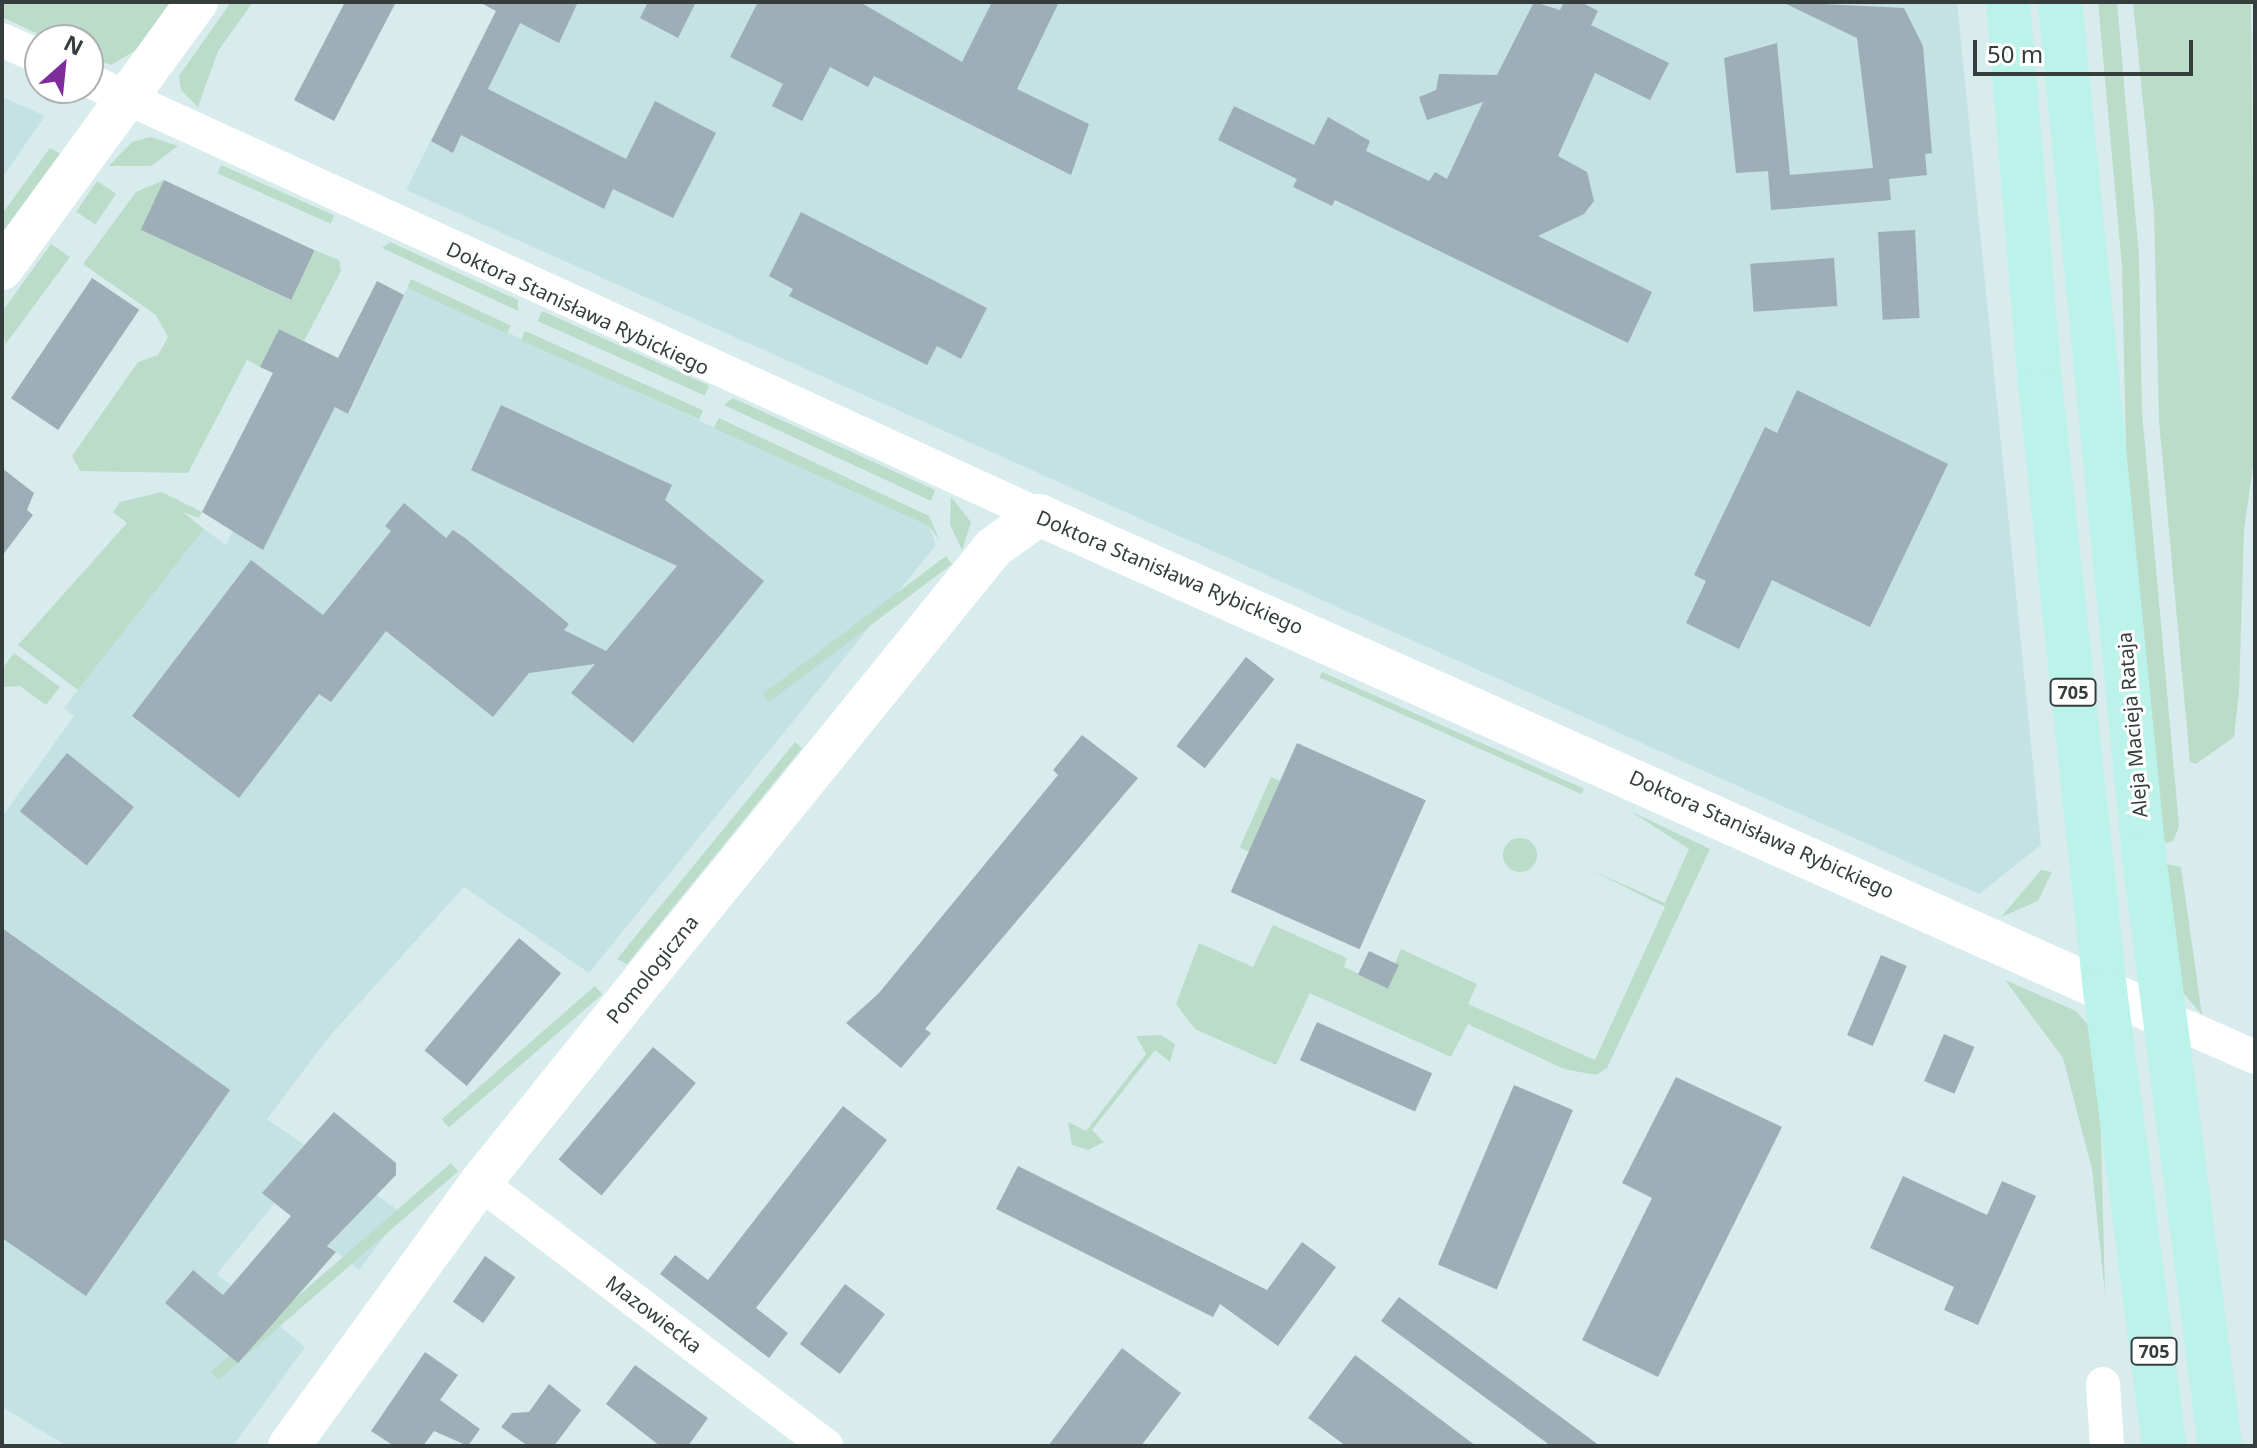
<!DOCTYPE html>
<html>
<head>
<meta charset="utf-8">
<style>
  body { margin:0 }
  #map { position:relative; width:2257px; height:1448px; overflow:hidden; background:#d8ecee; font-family:"Noto Sans",sans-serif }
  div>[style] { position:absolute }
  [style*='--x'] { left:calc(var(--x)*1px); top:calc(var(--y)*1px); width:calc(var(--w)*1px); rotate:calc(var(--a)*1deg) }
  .built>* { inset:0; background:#c4e1e4 }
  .green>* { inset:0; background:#badcc8; transform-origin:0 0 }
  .round { border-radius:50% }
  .building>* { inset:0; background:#9eaeb6; transform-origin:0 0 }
  .minor>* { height:34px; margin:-17px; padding:0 17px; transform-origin:17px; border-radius:17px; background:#fff }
  .tertiary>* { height:42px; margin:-21px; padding:0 21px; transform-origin:21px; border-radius:21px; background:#fff }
  .primary>* { height:44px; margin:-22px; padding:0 22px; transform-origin:22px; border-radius:22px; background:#bbf2e9 }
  span { translate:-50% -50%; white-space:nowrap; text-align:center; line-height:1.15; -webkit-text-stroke:6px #fff; paint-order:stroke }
  .shield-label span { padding:2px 6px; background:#fff; border:2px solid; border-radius:6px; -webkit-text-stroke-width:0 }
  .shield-label { font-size:18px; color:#353d3d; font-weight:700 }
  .street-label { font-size:20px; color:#353d3d }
  .frame { position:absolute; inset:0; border:4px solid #353d3d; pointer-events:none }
  .north { position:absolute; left:24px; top:24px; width:80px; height:80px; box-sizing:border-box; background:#fff; border:2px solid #aeb1b1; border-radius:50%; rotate:27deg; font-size:22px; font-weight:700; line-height:32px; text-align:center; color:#353d3d }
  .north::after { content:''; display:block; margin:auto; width:28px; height:36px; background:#7e2c9b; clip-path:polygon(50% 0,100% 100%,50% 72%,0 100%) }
  .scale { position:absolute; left:1973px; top:40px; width:220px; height:36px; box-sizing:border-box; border:4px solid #353d3d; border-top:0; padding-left:10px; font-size:24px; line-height:28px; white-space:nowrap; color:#353d3d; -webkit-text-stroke:6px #fff; paint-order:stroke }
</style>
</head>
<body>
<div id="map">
  <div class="built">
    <i style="clip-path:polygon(500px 2px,1957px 2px,2041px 845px,1979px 894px,406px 190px)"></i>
    <i style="clip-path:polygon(2px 97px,45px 116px,2px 178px)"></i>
    <i style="clip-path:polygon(408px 287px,929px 526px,936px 545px,589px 973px,464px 887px,328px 1038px,267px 1119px,402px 1213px,359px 1270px,275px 1203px,217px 1274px,305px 1347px,233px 1446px,67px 1446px,2px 1407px,2px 817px,74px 716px,64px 708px,204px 529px,226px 545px,302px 391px,349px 414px)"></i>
  </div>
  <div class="green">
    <i style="clip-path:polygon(2px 2px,170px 2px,136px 50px,111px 65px,88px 57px,88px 40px,51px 40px,2px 17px)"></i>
    <i style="clip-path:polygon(231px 2px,253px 2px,218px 51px,198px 107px,181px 90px,179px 76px)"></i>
    <i style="clip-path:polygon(2098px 2px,2117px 2px,2139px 257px,2142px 412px,2179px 826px,2173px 841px,2161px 844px,2126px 449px,2122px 267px)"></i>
    <i style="clip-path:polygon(2133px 2px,2251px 2px,2255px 452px,2244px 530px,2239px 693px,2234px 737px,2196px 764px,2190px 762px,2159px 420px,2154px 212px)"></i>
    <i style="clip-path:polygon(150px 137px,178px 146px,151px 166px,109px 166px,132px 142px)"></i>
    <i style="clip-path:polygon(50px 148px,61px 154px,2px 233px,2px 214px)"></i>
    <i style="left:221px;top:165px;width:124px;height:9px;rotate:24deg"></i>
    <i style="clip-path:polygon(164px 180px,141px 230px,290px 300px,314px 250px,339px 260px,341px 271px,304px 341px,279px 329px,260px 367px,247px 360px,188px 473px,80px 471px,72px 456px,138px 362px,158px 355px,168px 337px,156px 315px,83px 264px,136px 192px)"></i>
    <i style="left:97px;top:181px;width:23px;height:37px;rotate:34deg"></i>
    <i style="clip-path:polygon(390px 242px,518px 300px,518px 311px,382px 248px)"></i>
    <i style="clip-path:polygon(51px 244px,70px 257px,5px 345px,2px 312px)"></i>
    <i style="left:411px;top:279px;width:110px;height:9px;rotate:25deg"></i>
    <i style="left:542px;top:311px;width:183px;height:11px;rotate:24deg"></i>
    <i style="left:525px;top:331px;width:195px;height:10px;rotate:24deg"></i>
    <i style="clip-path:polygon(733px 398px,935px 490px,931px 501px,724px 405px)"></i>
    <i style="clip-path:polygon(719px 418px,929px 516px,940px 541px,929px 526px,714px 428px)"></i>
    <i style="clip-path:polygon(162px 492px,202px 512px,199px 518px,183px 512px,204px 529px,78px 690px,18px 645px,127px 523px,113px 512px,120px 502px)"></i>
    <i style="clip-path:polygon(951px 497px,971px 522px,962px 550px,950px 525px)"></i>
    <i style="left:946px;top:556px;width:10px;height:229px;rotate:53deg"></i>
    <i style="clip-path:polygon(14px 653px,60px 687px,46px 705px,20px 686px,2px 687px,2px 669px)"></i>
    <i style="left:1322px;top:672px;width:287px;height:6px;rotate:24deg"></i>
    <i style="clip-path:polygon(795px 742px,802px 748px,627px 964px,617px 959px)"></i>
    <i style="left:1271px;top:777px;width:10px;height:77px;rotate:24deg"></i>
    <i style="clip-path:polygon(1630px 811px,1710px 849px,1607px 1068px,1596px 1075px,1564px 1069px,1468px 1024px,1451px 1057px,1310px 993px,1276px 1065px,1195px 1029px,1176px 1004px,1199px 943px,1253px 967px,1273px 925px,1347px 958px,1344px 967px,1385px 986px,1401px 949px,1477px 984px,1468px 1004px,1595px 1060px,1665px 907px,1589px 869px,1665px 903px,1689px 849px)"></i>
    <i class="round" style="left:1503px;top:838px;width:34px;height:34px"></i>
    <i style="clip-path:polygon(2162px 863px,2181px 867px,2202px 1015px,2180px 989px)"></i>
    <i style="clip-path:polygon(2041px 870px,2052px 872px,2038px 901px,2001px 917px)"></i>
    <i style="clip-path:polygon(2005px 980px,2076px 1011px,2089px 1026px,2100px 1095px,2105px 1294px,2092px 1169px,2063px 1058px)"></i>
    <i style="left:595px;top:986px;width:11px;height:203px;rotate:49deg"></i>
    <i style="clip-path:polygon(1161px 1035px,1175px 1044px,1170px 1062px,1155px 1050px,1092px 1130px,1104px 1142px,1088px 1150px,1072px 1145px,1068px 1122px,1086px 1131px,1146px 1054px,1136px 1036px)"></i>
    <i style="left:451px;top:1163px;width:11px;height:318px;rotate:49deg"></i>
  </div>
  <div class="building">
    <i style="clip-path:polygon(345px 2px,396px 2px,334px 121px,294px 100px)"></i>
    <i style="clip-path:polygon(479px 2px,578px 2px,559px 43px,520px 23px,488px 89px,626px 159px,655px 101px,716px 133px,673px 218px,613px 189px,604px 209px,461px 135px,453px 153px,431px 141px,496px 11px)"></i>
    <i style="clip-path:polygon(648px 2px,696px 2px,678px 38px,640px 18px)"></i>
    <i style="clip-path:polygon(758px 2px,860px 2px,962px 62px,992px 2px,1059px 2px,1017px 89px,1089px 124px,1071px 175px,874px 76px,868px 87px,830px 67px,802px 121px,772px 106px,783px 84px,730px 57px)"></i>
    <i style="clip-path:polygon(1534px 2px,1560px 10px,1564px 2px,1581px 2px,1598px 11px,1591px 25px,1669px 63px,1650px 100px,1595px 73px,1558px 156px,1587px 172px,1594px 201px,1584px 214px,1538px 236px,1652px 292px,1628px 343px,1335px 200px,1332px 206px,1293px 187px,1297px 179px,1218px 140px,1234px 106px,1314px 145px,1328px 117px,1370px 141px,1366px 151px,1429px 181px,1435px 172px,1447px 179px,1483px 102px,1427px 120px,1419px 97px,1436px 90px,1439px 74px,1497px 75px)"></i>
    <i style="clip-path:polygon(1782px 2px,1904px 8px,1923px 46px,1932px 153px,1925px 154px,1927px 175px,1889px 179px,1891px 200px,1771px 210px,1768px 171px,1736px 173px,1724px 58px,1777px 43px,1790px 175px,1873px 168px,1857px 38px)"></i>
    <i style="left:164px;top:180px;width:166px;height:55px;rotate:25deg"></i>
    <i style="clip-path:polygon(801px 212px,987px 308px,961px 359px,937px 346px,927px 365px,789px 296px,793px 289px,769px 276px)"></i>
    <i style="left:1915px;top:230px;width:88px;height:37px;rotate:87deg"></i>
    <i style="left:1834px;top:258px;width:48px;height:84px;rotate:86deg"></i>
    <i style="left:92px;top:278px;width:57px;height:145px;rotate:34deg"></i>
    <i style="clip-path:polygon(377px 281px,404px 295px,348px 414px,335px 407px,263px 550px,202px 512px,273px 373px,260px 367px,279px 329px,338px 358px)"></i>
    <i style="clip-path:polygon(1797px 390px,1948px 464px,1870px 627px,1772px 580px,1739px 649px,1686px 623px,1706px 581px,1694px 575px,1765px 427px,1777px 433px)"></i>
    <i style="clip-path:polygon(501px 405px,672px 485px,665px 500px,764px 581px,633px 743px,571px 693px,595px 664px,529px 673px,493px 717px,386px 631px,331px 702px,319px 694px,239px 798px,132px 716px,251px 560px,323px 615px,391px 531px,385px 526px,404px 503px,446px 538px,453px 530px,465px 538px,569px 624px,564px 630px,606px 651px,677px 566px,471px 470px)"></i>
    <i style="clip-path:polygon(2px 468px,34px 493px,27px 510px,33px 515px,2px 556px)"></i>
    <i style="left:1246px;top:657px;width:36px;height:113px;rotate:38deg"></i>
    <i style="clip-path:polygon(1082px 735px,1138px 778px,925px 1029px,931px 1033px,901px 1068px,846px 1023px,879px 993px,1058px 775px,1053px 770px)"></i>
    <i style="left:1297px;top:743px;width:141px;height:163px;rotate:24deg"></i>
    <i style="left:67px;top:753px;width:86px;height:75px;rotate:39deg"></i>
    <i style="clip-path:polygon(2px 928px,230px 1090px,86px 1296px,2px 1238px)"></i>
    <i style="left:519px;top:938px;width:55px;height:147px;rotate:40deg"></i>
    <i style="left:1369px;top:951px;width:33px;height:26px;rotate:25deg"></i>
    <i style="left:1881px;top:955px;width:28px;height:87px;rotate:23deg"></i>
    <i style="left:1317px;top:1022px;width:126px;height:42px;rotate:24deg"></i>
    <i style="left:1944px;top:1034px;width:33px;height:51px;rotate:23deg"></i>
    <i style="left:653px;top:1047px;width:56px;height:147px;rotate:40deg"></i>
    <i style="clip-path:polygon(1676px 1077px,1782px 1127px,1658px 1377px,1582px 1340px,1652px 1198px,1622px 1183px)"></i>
    <i style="left:1514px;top:1085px;width:64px;height:195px;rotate:23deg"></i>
    <i style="clip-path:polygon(843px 1106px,887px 1140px,756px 1308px,788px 1333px,769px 1358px,660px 1274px,675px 1255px,708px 1280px)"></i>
    <i style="clip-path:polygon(334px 1112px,396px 1163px,396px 1175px,327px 1246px,336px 1252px,238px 1363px,165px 1303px,193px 1270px,223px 1295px,291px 1216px,262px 1193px)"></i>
    <i style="clip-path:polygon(1018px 1166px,1267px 1290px,1302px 1242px,1336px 1267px,1278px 1346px,1220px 1304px,1213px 1317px,996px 1209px)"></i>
    <i style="clip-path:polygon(1903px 1176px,1987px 1215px,2002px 1181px,2036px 1196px,1978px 1325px,1944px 1310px,1954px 1287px,1870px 1248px)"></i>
    <i style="left:485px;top:1256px;width:37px;height:56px;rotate:35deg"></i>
    <i style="left:845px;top:1284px;width:50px;height:75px;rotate:37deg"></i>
    <i style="clip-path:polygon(1399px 1297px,1600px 1446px,1551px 1446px,1381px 1321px)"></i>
    <i style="clip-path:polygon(1122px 1348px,1181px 1393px,1141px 1446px,1048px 1446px)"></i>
    <i style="clip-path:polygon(425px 1352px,458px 1375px,440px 1400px,480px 1429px,468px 1446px,434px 1431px,423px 1446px,394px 1446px,371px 1431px)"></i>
    <i style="clip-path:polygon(1355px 1355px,1476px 1446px,1346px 1446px,1308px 1418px)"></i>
    <i style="clip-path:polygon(635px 1365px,708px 1418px,688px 1446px,660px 1446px,606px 1404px)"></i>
    <i style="clip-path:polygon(549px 1384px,581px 1410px,554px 1446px,528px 1446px,501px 1427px,512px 1413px,529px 1412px)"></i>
  </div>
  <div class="minor">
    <i style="--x:2;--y:40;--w:42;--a:24.1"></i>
    <i style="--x:88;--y:80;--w:1046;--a:24.58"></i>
    <i style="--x:2166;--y:1018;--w:97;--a:23.7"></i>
    <i style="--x:480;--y:1183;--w:435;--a:37.2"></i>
    <i style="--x:2103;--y:1384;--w:62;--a:86.3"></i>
  </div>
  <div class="tertiary">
    <i style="--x:2;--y:269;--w:331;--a:-53.9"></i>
    <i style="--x:289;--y:1446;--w:325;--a:-54"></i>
    <i style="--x:480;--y:1183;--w:235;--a:-51.2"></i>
    <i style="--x:627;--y:1000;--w:583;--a:-50.99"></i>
    <i style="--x:994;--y:547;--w:55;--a:-35.4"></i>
    <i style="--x:1039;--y:515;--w:1234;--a:24.05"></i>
  </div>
  <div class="primary">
    <i style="--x:2008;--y:2;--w:392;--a:85.2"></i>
    <i style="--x:2041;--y:393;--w:600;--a:83.88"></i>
    <i style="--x:2105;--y:990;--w:460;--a:82.6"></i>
    <i style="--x:2060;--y:2;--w:858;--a:84.38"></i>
    <i style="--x:2144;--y:856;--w:595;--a:82.66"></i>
  </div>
  <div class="shield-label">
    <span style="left:2073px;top:692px">705</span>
    <span style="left:2154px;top:1351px">705</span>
  </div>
  <div class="street-label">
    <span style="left:578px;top:308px;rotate:25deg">Doktora Stanisława Rybickiego</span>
    <span style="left:1170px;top:572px;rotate:23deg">Doktora Stanisława Rybickiego</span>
    <span style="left:2132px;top:725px;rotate:-95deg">Aleja Macieja Rataja</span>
    <span style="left:1762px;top:834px;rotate:24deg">Doktora Stanisława Rybickiego</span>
    <span style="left:652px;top:969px;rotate:-51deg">Pomologiczna</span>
    <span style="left:654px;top:1314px;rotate:37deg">Mazowiecka</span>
  </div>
  <div class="frame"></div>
  <div class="north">N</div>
  <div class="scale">50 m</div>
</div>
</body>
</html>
